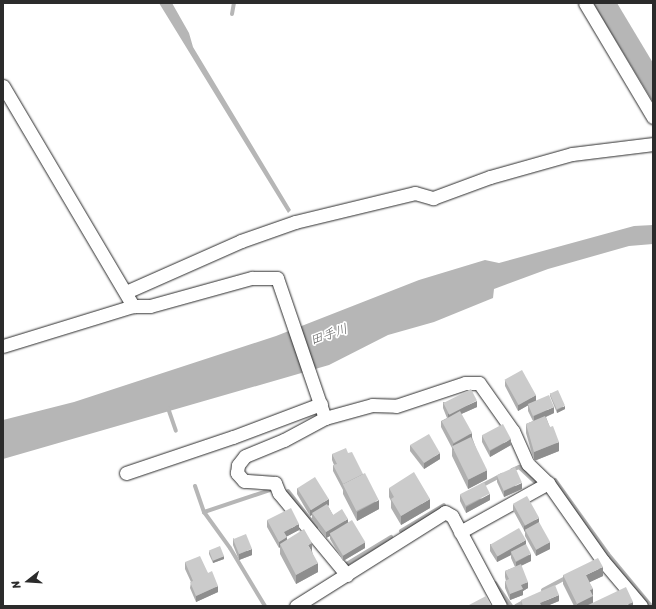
<!DOCTYPE html>
<html>
<head>
<meta charset="utf-8">
<style>
  body { margin:0 }
  #map { position:relative; width:656px; height:609px; overflow:hidden; background:#fff; font-family:Sriracha,"Klee One",sans-serif }
  div>[style] { position:absolute }
  [style*='--x'] { left:calc(var(--x)*1px); top:calc(var(--y)*1px); width:calc(var(--w)*1px); rotate:calc(var(--a)*1deg) }
  .water>* { inset:0; background:#b6b6b6 }
  .stream>* { height:4px; margin:-2px; padding:0 2px; transform-origin:2px; border-radius:2px; background:#b6b6b6 }
  .roads { filter:drop-shadow(0 0 1px #2b2b2b) drop-shadow(0 0 1px #2b2b2b) }
  .minor>* { height:13px; margin:-6.5px; padding:0 6.5px; transform-origin:6.5px; border-radius:6.5px; background:#fff }
  .wall>* { inset:0; background:#afafaf }
  .shaded-wall>* { inset:0; background:#8e8e8e }
  .building>* { inset:0; background:#cbcbcb; transform-origin:0 0 }
  span { translate:-50% -50%; white-space:nowrap; text-align:center; line-height:1.15; -webkit-text-stroke:3.5px #fff; paint-order:stroke }
  .water-label { font-size:13px; color:#5c5c5c; font-style:italic }
  .frame { position:absolute; inset:0; border:4px solid #2b2b2b; pointer-events:none }
  .north { position:absolute; left:8px; top:561px; width:40px; height:40px; -webkit-text-stroke:3px #fff; paint-order:stroke; rotate:253deg; font-size:11px; font-weight:700; line-height:16px; text-align:center; color:#2b2b2b }
  .north::after { content:''; display:block; margin:auto; width:14px; height:18px; background:#2b2b2b; clip-path:polygon(50% 0,100% 100%,50% 72%,0 100%) }
</style>
</head>
<body>
<div id="map">
  <div class="water">
    <i style="clip-path:polygon(159px 3px,172px 3px,189px 33px,193px 47px,291px 210px,288px 213px)"></i>
    <i style="clip-path:polygon(593px 3px,617px 3px,653px 63px,653px 102px)"></i>
    <i style="clip-path:polygon(653px 225px,653px 244px,629px 246px,548px 269px,494px 289px,493px 298px,434px 322px,388px 335px,329px 365px,3px 459px,3px 420px,74px 402px,276px 336px,419px 280px,485px 260px,499px 263px,634px 226px)"></i>
  </div>
  <div class="stream">
    <i style="--x:232;--y:14;--w:11;--a:-80"></i>
    <i style="--x:168;--y:408;--w:24;--a:71"></i>
    <i style="--x:512;--y:470;--w:8;--a:-23"></i>
    <i style="--x:519;--y:467;--w:22;--a:43"></i>
    <i style="--x:555;--y:480;--w:91;--a:54.4"></i>
    <i style="--x:608;--y:554;--w:67;--a:50.4"></i>
    <i style="--x:195;--y:486;--w:28;--a:71"></i>
    <i style="--x:204;--y:512;--w:44;--a:54.2"></i>
    <i style="--x:230;--y:548;--w:68;--a:58.9"></i>
    <i style="--x:481;--y:486;--w:24;--a:-28"></i>
    <i style="--x:288;--y:491;--w:46;--a:52.1"></i>
    <i style="--x:204;--y:512;--w:70;--a:-18.4"></i>
    <i style="--x:401;--y:531;--w:50;--a:-31.2"></i>
    <i style="--x:343;--y:563;--w:3;--a:45"></i>
    <i style="--x:345;--y:565;--w:54;--a:-31.3"></i>
    <i style="--x:495;--y:583;--w:28;--a:55"></i>
    <i style="--x:543;--y:590;--w:27;--a:-28"></i>
    <i style="--x:516;--y:606;--w:10;--a:-29"></i>
  </div>
  <div class="roads">
    <div class="minor">
      <i style="--x:585;--y:3;--w:133;--a:59.2"></i>
      <i style="--x:3;--y:86;--w:256;--a:59.4"></i>
      <i style="--x:133;--y:306;--w:17;--a:0"></i>
      <i style="--x:150;--y:306;--w:106;--a:-15.4"></i>
      <i style="--x:252;--y:278;--w:25;--a:0"></i>
      <i style="--x:277;--y:278;--w:148;--a:71.1"></i>
      <i style="--x:126;--y:292;--w:126;--a:-23.9"></i>
      <i style="--x:241;--y:241;--w:57;--a:-19.4"></i>
      <i style="--x:295;--y:222;--w:123;--a:-13.6"></i>
      <i style="--x:415;--y:193;--w:19;--a:16"></i>
      <i style="--x:433;--y:198;--w:61;--a:-20.2"></i>
      <i style="--x:490;--y:177;--w:85;--a:-15.7"></i>
      <i style="--x:572;--y:154;--w:82;--a:-7"></i>
      <i style="--x:3;--y:346;--w:136;--a:-17.1"></i>
      <i style="--x:126;--y:473;--w:113;--a:-18.6"></i>
      <i style="--x:233;--y:437;--w:94;--a:-20.6"></i>
      <i style="--x:460;--y:532;--w:101;--a:-29.1"></i>
      <i style="--x:347;--y:575;--w:107;--a:-129.7"></i>
      <i style="--x:279;--y:493;--w:11;--a:-112"></i>
      <i style="--x:275;--y:483;--w:31;--a:-176"></i>
      <i style="--x:244;--y:481;--w:11;--a:-131"></i>
      <i style="--x:237;--y:473;--w:8;--a:-83"></i>
      <i style="--x:238;--y:465;--w:11;--a:-52"></i>
      <i style="--x:245;--y:456;--w:42;--a:-22.3"></i>
      <i style="--x:284;--y:440;--w:47;--a:-28.2"></i>
      <i style="--x:325;--y:418;--w:49;--a:-15.5"></i>
      <i style="--x:372;--y:405;--w:24;--a:2"></i>
      <i style="--x:396;--y:406;--w:73;--a:-18.4"></i>
      <i style="--x:465;--y:383;--w:14;--a:0"></i>
      <i style="--x:479;--y:383;--w:59;--a:54.7"></i>
      <i style="--x:513;--y:431;--w:36;--a:66"></i>
      <i style="--x:528;--y:464;--w:28;--a:44"></i>
      <i style="--x:548;--y:483;--w:95;--a:54.8"></i>
      <i style="--x:603;--y:561;--w:59;--a:49.8"></i>
      <i style="--x:296;--y:606;--w:176;--a:-32.2"></i>
      <i style="--x:445;--y:512;--w:8;--a:30"></i>
      <i style="--x:452;--y:516;--w:102;--a:61.9"></i>
    </div>
  </div>
  <div class="wall">
    <i style="clip-path:polygon(505px 380px,536px 401px,531px 404px,554px 413px,546px 417px,559px 451px,534px 461px,526px 433px,526px 424px,533px 421px,528px 411px,528px 405px,518px 411px,505px 386px)"></i>
    <i style="clip-path:polygon(550px 393px,565px 409px,557px 413px,550px 396px)"></i>
    <i style="clip-path:polygon(443px 402px,477px 407px,461px 414px,472px 437px,487px 479px,468px 489px,452px 456px,452px 448px,441px 427px,441px 421px,447px 418px,443px 408px)"></i>
    <i style="clip-path:polygon(482px 435px,511px 445px,490px 457px,482px 442px)"></i>
    <i style="clip-path:polygon(410px 445px,440px 459px,424px 469px,410px 451px)"></i>
    <i style="clip-path:polygon(348px 453px,363px 475px,379px 509px,357px 521px,343px 494px,343px 490px,333px 471px,333px 465px,334px 465px,332px 460px,332px 454px)"></i>
    <i style="clip-path:polygon(497px 476px,522px 489px,504px 497px,497px 482px)"></i>
    <i style="clip-path:polygon(297px 488px,329px 505px,328px 506px,333px 515px,348px 522px,365px 548px,343px 561px,330px 539px,330px 536px,326px 538px,312px 519px,312px 515px,310px 516px,297px 494px)"></i>
    <i style="clip-path:polygon(389px 488px,430px 508px,401px 525px,391px 508px,391px 501px,389px 497px)"></i>
    <i style="clip-path:polygon(460px 495px,490px 500px,466px 513px,460px 501px)"></i>
    <i style="clip-path:polygon(513px 504px,539px 523px,550px 549px,536px 556px,525px 536px,525px 532px,513px 510px)"></i>
    <i style="clip-path:polygon(267px 520px,299px 530px,287px 536px,287px 540px,312px 551px,318px 572px,296px 584px,280px 554px,280px 547px,279px 548px,267px 527px)"></i>
    <i style="clip-path:polygon(233px 538px,252px 555px,239px 560px,233px 545px)"></i>
    <i style="clip-path:polygon(490px 544px,526px 545px,531px 561px,521px 566px,528px 588px,523px 591px,523px 595px,510px 600px,505px 588px,505px 581px,506px 581px,505px 577px,505px 571px,515px 567px,511px 558px,511px 555px,497px 562px,490px 551px)"></i>
    <i style="clip-path:polygon(209px 551px,224px 559px,213px 563px,209px 554px)"></i>
    <i style="clip-path:polygon(185px 562px,208px 573px,218px 592px,196px 602px,190px 588px,191px 582px,185px 569px)"></i>
    <i style="clip-path:polygon(563px 575px,603px 576px,589px 582px,593px 589px,593px 603px,633px 606px,574px 606px,563px 584px)"></i>
    <i style="clip-path:polygon(521px 600px,559px 601px,549px 605px,549px 606px,521px 606px)"></i>
  </div>
  <div class="shaded-wall">
    <i style="clip-path:polygon(536px 395px,536px 401px,518px 411px,518px 405px)"></i>
    <i style="clip-path:polygon(477px 401px,477px 407px,448px 420px,448px 414px)"></i>
    <i style="clip-path:polygon(565px 406px,565px 409px,557px 413px,557px 410px)"></i>
    <i style="clip-path:polygon(554px 407px,554px 413px,534px 422px,534px 416px)"></i>
    <i style="clip-path:polygon(472px 433px,472px 439px,453px 450px,453px 444px)"></i>
    <i style="clip-path:polygon(511px 439px,511px 445px,490px 457px,490px 451px)"></i>
    <i style="clip-path:polygon(559px 442px,559px 451px,534px 461px,534px 452px)"></i>
    <i style="clip-path:polygon(440px 453px,440px 459px,424px 469px,424px 463px)"></i>
    <i style="clip-path:polygon(487px 470px,487px 479px,468px 489px,468px 480px)"></i>
    <i style="clip-path:polygon(363px 474px,363px 480px,343px 485px,343px 490px,343px 484px)"></i>
    <i style="clip-path:polygon(522px 483px,522px 489px,504px 497px,504px 491px)"></i>
    <i style="clip-path:polygon(490px 494px,490px 500px,466px 513px,466px 507px)"></i>
    <i style="clip-path:polygon(329px 499px,329px 505px,313px 514px,312px 513px,312px 515px,310px 516px,310px 510px)"></i>
    <i style="clip-path:polygon(430px 499px,430px 508px,401px 525px,401px 516px)"></i>
    <i style="clip-path:polygon(379px 500px,379px 509px,357px 521px,357px 512px)"></i>
    <i style="clip-path:polygon(539px 518px,539px 524px,525px 530px,524px 532px,524px 526px)"></i>
    <i style="clip-path:polygon(348px 519px,348px 525px,330px 533px,330px 536px,326px 538px,326px 532px)"></i>
    <i style="clip-path:polygon(299px 524px,299px 530px,284px 538px,284px 532px)"></i>
    <i style="clip-path:polygon(287px 537px,287px 543px,280px 544px,280px 547px,279px 548px,279px 542px)"></i>
    <i style="clip-path:polygon(526px 540px,526px 546px,511px 552px,511px 555px,497px 562px,497px 556px)"></i>
    <i style="clip-path:polygon(365px 542px,365px 548px,343px 561px,343px 555px)"></i>
    <i style="clip-path:polygon(550px 542px,550px 549px,536px 556px,536px 550px)"></i>
    <i style="clip-path:polygon(312px 543px,312px 552px,308px 545px)"></i>
    <i style="clip-path:polygon(252px 549px,252px 555px,239px 560px,239px 554px)"></i>
    <i style="clip-path:polygon(531px 554px,531px 561px,516px 568px,516px 562px)"></i>
    <i style="clip-path:polygon(224px 556px,224px 559px,213px 563px,213px 560px)"></i>
    <i style="clip-path:polygon(318px 563px,318px 572px,296px 584px,296px 575px)"></i>
    <i style="clip-path:polygon(603px 567px,603px 576px,586px 584px,586px 575px)"></i>
    <i style="clip-path:polygon(528px 582px,528px 588px,523px 591px,523px 595px,510px 600px,510px 594px,521px 585px)"></i>
    <i style="clip-path:polygon(218px 586px,218px 592px,196px 602px,196px 596px)"></i>
    <i style="clip-path:polygon(593px 589px,593px 605px,591px 606px,577px 606px,577px 604px,590px 590px)"></i>
    <i style="clip-path:polygon(559px 595px,559px 601px,547px 606px,540px 606px,540px 603px)"></i>
    <i style="clip-path:polygon(633px 602px,633px 606px,625px 606px)"></i>
  </div>
  <div class="building">
    <i style="left:522px;top:370px;width:29px;height:20px;rotate:61deg"></i>
    <i style="left:471px;top:389px;width:13px;height:31px;rotate:63deg"></i>
    <i style="left:558px;top:390px;width:17px;height:9px;rotate:66deg"></i>
    <i style="left:549px;top:395px;width:13px;height:23px;rotate:67deg"></i>
    <i style="left:460px;top:411px;width:25px;height:21px;rotate:61deg"></i>
    <i style="clip-path:polygon(545px 416px,550px 427px,553px 426px,559px 442px,534px 452px,526px 424px)"></i>
    <i style="left:503px;top:424px;width:17px;height:24px;rotate:62deg"></i>
    <i style="clip-path:polygon(429px 434px,440px 453px,424px 463px,410px 445px)"></i>
    <i style="left:471px;top:437px;width:37px;height:21px;rotate:64deg"></i>
    <i style="clip-path:polygon(346px 448px,348px 453px,352px 452px,363px 474px,343px 484px,333px 465px,337px 464px,332px 454px)"></i>
    <i style="left:515px;top:467px;width:17px;height:20px;rotate:66deg"></i>
    <i style="clip-path:polygon(414px 472px,430px 499px,401px 516px,391px 499px,394px 497px,389px 488px)"></i>
    <i style="left:365px;top:473px;width:30px;height:25px;rotate:63deg"></i>
    <i style="left:315px;top:477px;width:26px;height:21px;rotate:58deg"></i>
    <i style="left:484px;top:482px;width:13px;height:27px;rotate:63deg"></i>
    <i style="left:527px;top:496px;width:25px;height:16px;rotate:61deg"></i>
    <i style="clip-path:polygon(327px 504px,333px 515px,342px 509px,348px 519px,326px 532px,312px 513px)"></i>
    <i style="clip-path:polygon(291px 508px,299px 524px,284px 532px,287px 537px,279px 542px,267px 520px)"></i>
    <i style="left:352px;top:520px;width:26px;height:26px;rotate:59deg"></i>
    <i style="left:539px;top:522px;width:23px;height:16px;rotate:61deg"></i>
    <i style="left:519px;top:528px;width:14px;height:33px;rotate:60deg"></i>
    <i style="clip-path:polygon(304px 529px,312px 543px,308px 545px,318px 563px,296px 575px,280px 544px)"></i>
    <i style="left:246px;top:534px;width:16px;height:14px;rotate:68deg"></i>
    <i style="left:526px;top:544px;width:11px;height:17px;rotate:63deg"></i>
    <i style="left:220px;top:546px;width:11px;height:12px;rotate:68deg"></i>
    <i style="clip-path:polygon(200px 556px,208px 573px,212px 571px,218px 586px,196px 596px,190px 582px,193px 581px,185px 562px)"></i>
    <i style="clip-path:polygon(598px 558px,603px 567px,586px 575px,593px 589px,590px 590px,593px 596px,577px 604px,563px 575px)"></i>
    <i style="clip-path:polygon(521px 564px,528px 582px,521px 585px,523px 589px,510px 594px,505px 581px,509px 579px,505px 571px)"></i>
    <i style="clip-path:polygon(555px 585px,559px 595px,540px 603px,541px 605px,540px 606px,523px 606px,521px 600px)"></i>
    <i style="clip-path:polygon(626px 587px,633px 602px,625px 606px,586px 606px)"></i>
    <i style="clip-path:polygon(486px 596px,492px 606px,469px 606px,469px 605px)"></i>
  </div>
  <div class="water-label">
    <span style="left:329px;top:335px;rotate:-19deg">田手川</span>
  </div>
  <div class="frame"></div>
  <div class="north">N</div>
</div>
</body>
</html>
